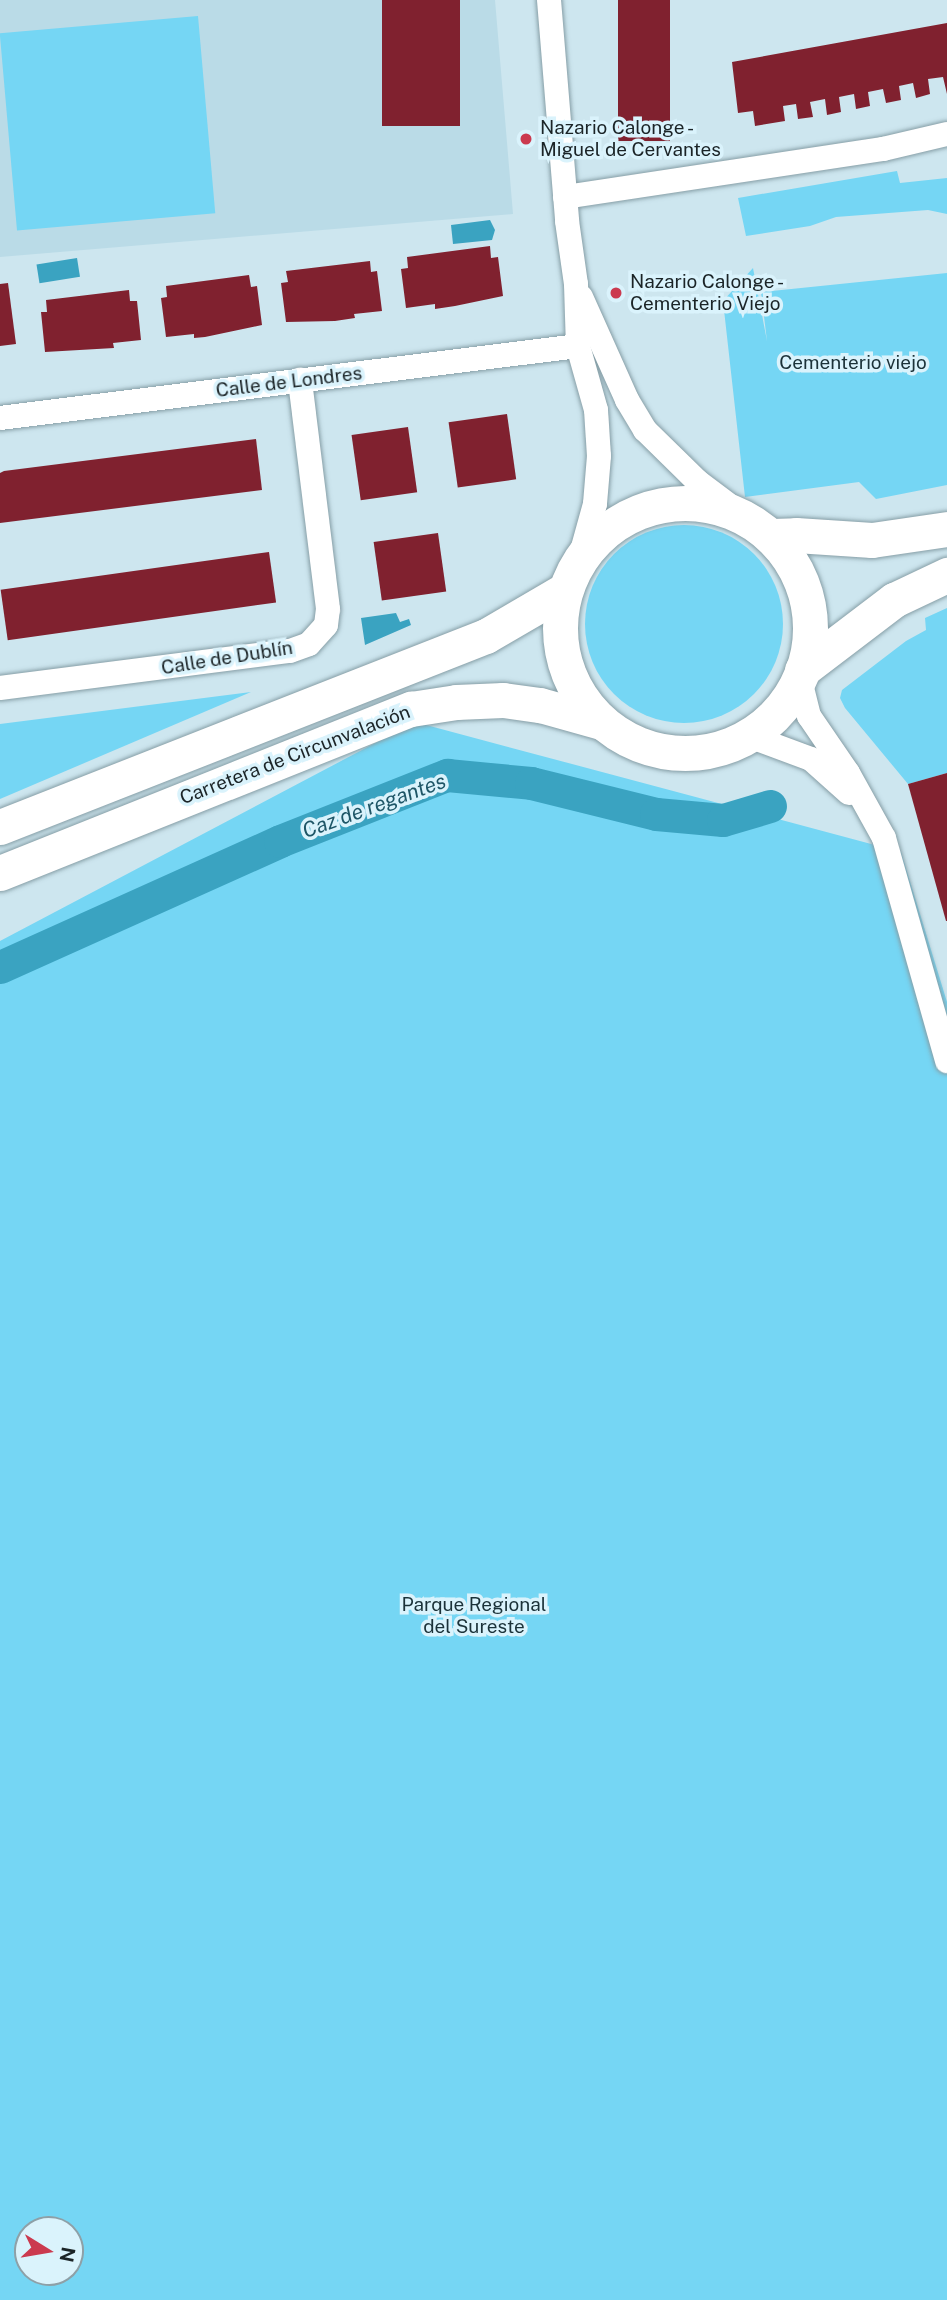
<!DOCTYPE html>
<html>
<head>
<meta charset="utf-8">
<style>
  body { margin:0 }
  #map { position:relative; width:947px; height:2300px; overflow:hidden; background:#cde6ef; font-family:"Public Sans",sans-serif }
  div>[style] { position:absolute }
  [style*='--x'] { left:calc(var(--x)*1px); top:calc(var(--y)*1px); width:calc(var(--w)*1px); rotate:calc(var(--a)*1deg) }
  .built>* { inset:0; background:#badbe7 }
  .green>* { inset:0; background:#75d6f4; transform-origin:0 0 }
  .round { border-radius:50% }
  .water>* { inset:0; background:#3aa3c1; transform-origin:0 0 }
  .canal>* { height:33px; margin:-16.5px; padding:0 16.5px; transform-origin:16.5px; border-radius:16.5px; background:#3aa3c1 }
  .building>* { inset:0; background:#80212f; transform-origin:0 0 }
  .roads { filter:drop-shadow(0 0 2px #869ea6) drop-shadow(0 0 2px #869ea6) }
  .street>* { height:24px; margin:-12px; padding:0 12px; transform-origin:12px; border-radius:12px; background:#fff }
  .secondary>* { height:35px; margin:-17.5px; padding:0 17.5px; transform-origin:17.5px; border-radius:17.5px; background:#fff }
  .secondary>.ring { margin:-17.5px; padding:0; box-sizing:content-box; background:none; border:35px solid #fff; border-radius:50% }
  .dots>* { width:19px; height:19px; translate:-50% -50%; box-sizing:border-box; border:4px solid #daf3fc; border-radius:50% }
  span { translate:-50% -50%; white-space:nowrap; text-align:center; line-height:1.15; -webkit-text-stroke:7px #daf3fc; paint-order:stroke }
  .poi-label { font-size:19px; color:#1b2427 }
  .left { translate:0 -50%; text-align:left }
  .park-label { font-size:19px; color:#1b3239 }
  .street-label { font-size:19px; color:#1b2427 }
  .water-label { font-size:21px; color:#1e5667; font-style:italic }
  .north { position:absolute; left:14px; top:2216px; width:70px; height:70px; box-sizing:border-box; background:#daf3fc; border:2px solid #8ea0a7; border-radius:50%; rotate:101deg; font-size:19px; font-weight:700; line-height:28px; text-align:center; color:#1b2427 }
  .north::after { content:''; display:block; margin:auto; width:24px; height:32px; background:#cb3a4f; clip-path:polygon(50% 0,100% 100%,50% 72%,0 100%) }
</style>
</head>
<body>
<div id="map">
  <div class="built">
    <i style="clip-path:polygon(0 0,495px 0,513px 214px,0 257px)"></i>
  </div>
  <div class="green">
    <i style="left:198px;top:16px;width:198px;height:199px;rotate:85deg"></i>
    <i style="clip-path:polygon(897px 171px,900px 183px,947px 178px,947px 214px,928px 210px,836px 217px,810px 226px,746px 236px,738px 198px)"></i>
    <i style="clip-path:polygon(753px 268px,767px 341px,761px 292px,947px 273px,947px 485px,876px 499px,859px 482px,745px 497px,723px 301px)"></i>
    <i class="round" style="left:585px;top:525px;width:198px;height:198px"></i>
    <i style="clip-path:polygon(947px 608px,947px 773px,908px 784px,845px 708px,840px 698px,842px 690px,906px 641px,926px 630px,925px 618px)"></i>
    <i style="clip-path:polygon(251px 692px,0 799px,0 724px)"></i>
    <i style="clip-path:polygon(evenodd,415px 722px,901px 852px,947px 1002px,947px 2300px,0 2300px,0 941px,415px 722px,28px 2230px,70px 2230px,70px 2272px,28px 2272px,28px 2230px)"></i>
  </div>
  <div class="water">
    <i style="clip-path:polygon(490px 220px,495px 230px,492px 240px,453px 244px,451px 225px)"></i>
    <i style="left:77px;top:258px;width:19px;height:41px;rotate:81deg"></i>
    <i style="clip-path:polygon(396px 613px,400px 622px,409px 619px,411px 625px,365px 645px,361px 618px)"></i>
  </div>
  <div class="canal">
    <i style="--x:0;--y:967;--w:307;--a:-24.2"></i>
    <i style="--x:280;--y:841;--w:180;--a:-21.6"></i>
    <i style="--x:447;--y:775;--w:84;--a:5.4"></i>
    <i style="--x:531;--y:783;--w:129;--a:13.9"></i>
    <i style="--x:656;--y:814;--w:67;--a:5.1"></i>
    <i style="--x:723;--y:820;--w:49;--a:-16.6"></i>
  </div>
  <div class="building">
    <i style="left:382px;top:0;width:78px;height:126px"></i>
    <i style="left:618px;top:0;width:52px;height:141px"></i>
    <i style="clip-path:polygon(947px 23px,947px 94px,943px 77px,928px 79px,930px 94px,916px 98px,913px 83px,899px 86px,901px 100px,886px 103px,883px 89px,868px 92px,870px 106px,856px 109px,854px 94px,839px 97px,841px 112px,827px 115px,825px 99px,810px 102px,813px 117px,798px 119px,796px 104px,783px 106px,785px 121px,755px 126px,753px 111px,738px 113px,732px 62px)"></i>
    <i style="clip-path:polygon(490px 246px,491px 258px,498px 257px,503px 296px,455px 306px,435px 309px,435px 304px,406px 308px,401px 269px,408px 268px,407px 257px)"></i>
    <i style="clip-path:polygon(370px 261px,371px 272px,377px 271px,382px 311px,354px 314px,355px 318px,335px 321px,286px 322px,281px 283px,288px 282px,286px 271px)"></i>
    <i style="clip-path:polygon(249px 275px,251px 287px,257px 286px,262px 325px,205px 337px,194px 338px,194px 334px,166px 337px,161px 298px,167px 297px,166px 286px)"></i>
    <i style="clip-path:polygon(8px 283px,16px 344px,0 346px,0 284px)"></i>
    <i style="clip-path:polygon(129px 290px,130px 301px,137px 301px,141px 340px,113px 343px,114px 348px,45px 352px,41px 312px,47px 312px,46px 300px)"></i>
    <i style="left:507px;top:414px;width:66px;height:59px;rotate:82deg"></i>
    <i style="left:408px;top:427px;width:66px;height:57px;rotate:82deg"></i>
    <i style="clip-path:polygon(256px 439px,262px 490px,0 523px,0 473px,4px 471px)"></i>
    <i style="left:438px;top:533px;width:59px;height:65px;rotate:82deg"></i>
    <i style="left:269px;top:552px;width:51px;height:271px;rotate:82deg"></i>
    <i style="clip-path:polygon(947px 773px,947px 921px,946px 921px,908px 784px)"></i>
  </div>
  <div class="roads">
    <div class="street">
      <i style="--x:549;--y:0;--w:222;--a:85.3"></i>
      <i style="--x:567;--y:221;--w:64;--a:81.9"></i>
      <i style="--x:576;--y:284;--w:62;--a:88.2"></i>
      <i style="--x:578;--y:346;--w:66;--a:74.3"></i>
      <i style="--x:596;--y:410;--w:46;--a:86.3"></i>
      <i style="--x:599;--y:456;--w:48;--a:94.8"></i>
      <i style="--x:595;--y:504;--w:56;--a:105.5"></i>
      <i style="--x:565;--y:197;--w:322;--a:-8.6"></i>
      <i style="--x:883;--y:149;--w:66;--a:-13.2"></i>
      <i style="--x:581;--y:297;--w:113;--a:65.9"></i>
      <i style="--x:627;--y:400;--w:35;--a:59"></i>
      <i style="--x:645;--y:430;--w:73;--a:44.4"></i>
      <i style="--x:697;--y:481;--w:55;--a:36.9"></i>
      <i style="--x:0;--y:418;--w:582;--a:-7.1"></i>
      <i style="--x:800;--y:680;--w:37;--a:76"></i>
      <i style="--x:809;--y:716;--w:69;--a:55.6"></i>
      <i style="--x:848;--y:773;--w:74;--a:61"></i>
      <i style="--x:884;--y:838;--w:232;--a:74.2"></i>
      <i style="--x:0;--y:688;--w:292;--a:-7.3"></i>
      <i style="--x:290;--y:651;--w:20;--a:-20"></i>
      <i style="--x:309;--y:644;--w:25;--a:-48"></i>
      <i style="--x:326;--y:625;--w:16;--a:-83"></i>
      <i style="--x:328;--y:609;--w:231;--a:-97"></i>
      <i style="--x:749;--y:736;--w:66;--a:20.4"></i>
      <i style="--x:811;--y:759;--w:51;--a:41.8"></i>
    </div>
    <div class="secondary">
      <i class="ring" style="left:560px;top:503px;width:215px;height:215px"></i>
      <i style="--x:772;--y:536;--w:24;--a:-2"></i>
      <i style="--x:796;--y:535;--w:76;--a:3.8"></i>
      <i style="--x:872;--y:540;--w:76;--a:-8.3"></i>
      <i style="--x:802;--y:670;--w:116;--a:-37.3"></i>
      <i style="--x:894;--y:600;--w:59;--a:-25.3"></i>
      <i style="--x:0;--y:827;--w:522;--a:-21.46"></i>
      <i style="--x:486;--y:636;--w:91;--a:-30.2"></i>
      <i style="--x:0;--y:873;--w:443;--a:-21.8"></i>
      <i style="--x:411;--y:709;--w:46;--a:-8.8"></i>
      <i style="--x:456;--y:702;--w:47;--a:-2.4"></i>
      <i style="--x:503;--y:700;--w:37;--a:8"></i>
      <i style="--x:540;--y:705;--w:63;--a:15.6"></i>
    </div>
  </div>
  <div class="dots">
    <i style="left:526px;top:139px;background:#cb3a4f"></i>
    <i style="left:616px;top:293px;background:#cb3a4f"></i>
  </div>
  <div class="poi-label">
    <span class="left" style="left:540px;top:139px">Nazario Calonge -<br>Miguel de Cervantes</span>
    <span class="left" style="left:630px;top:293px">Nazario Calonge -<br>Cementerio Viejo</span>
  </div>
  <div class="park-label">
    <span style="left:853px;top:363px">Cementerio viejo</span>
    <span style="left:474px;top:1616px">Parque Regional<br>del Sureste</span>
  </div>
  <div class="street-label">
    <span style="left:289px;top:382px;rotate:-7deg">Calle de Londres</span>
    <span style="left:227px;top:658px;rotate:-9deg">Calle de Dublín</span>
    <span style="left:295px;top:755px;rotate:-21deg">Carretera de Circunvalación</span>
  </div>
  <div class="water-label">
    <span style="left:374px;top:806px;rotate:-20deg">Caz de regantes</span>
  </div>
  <div class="north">N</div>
</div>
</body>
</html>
